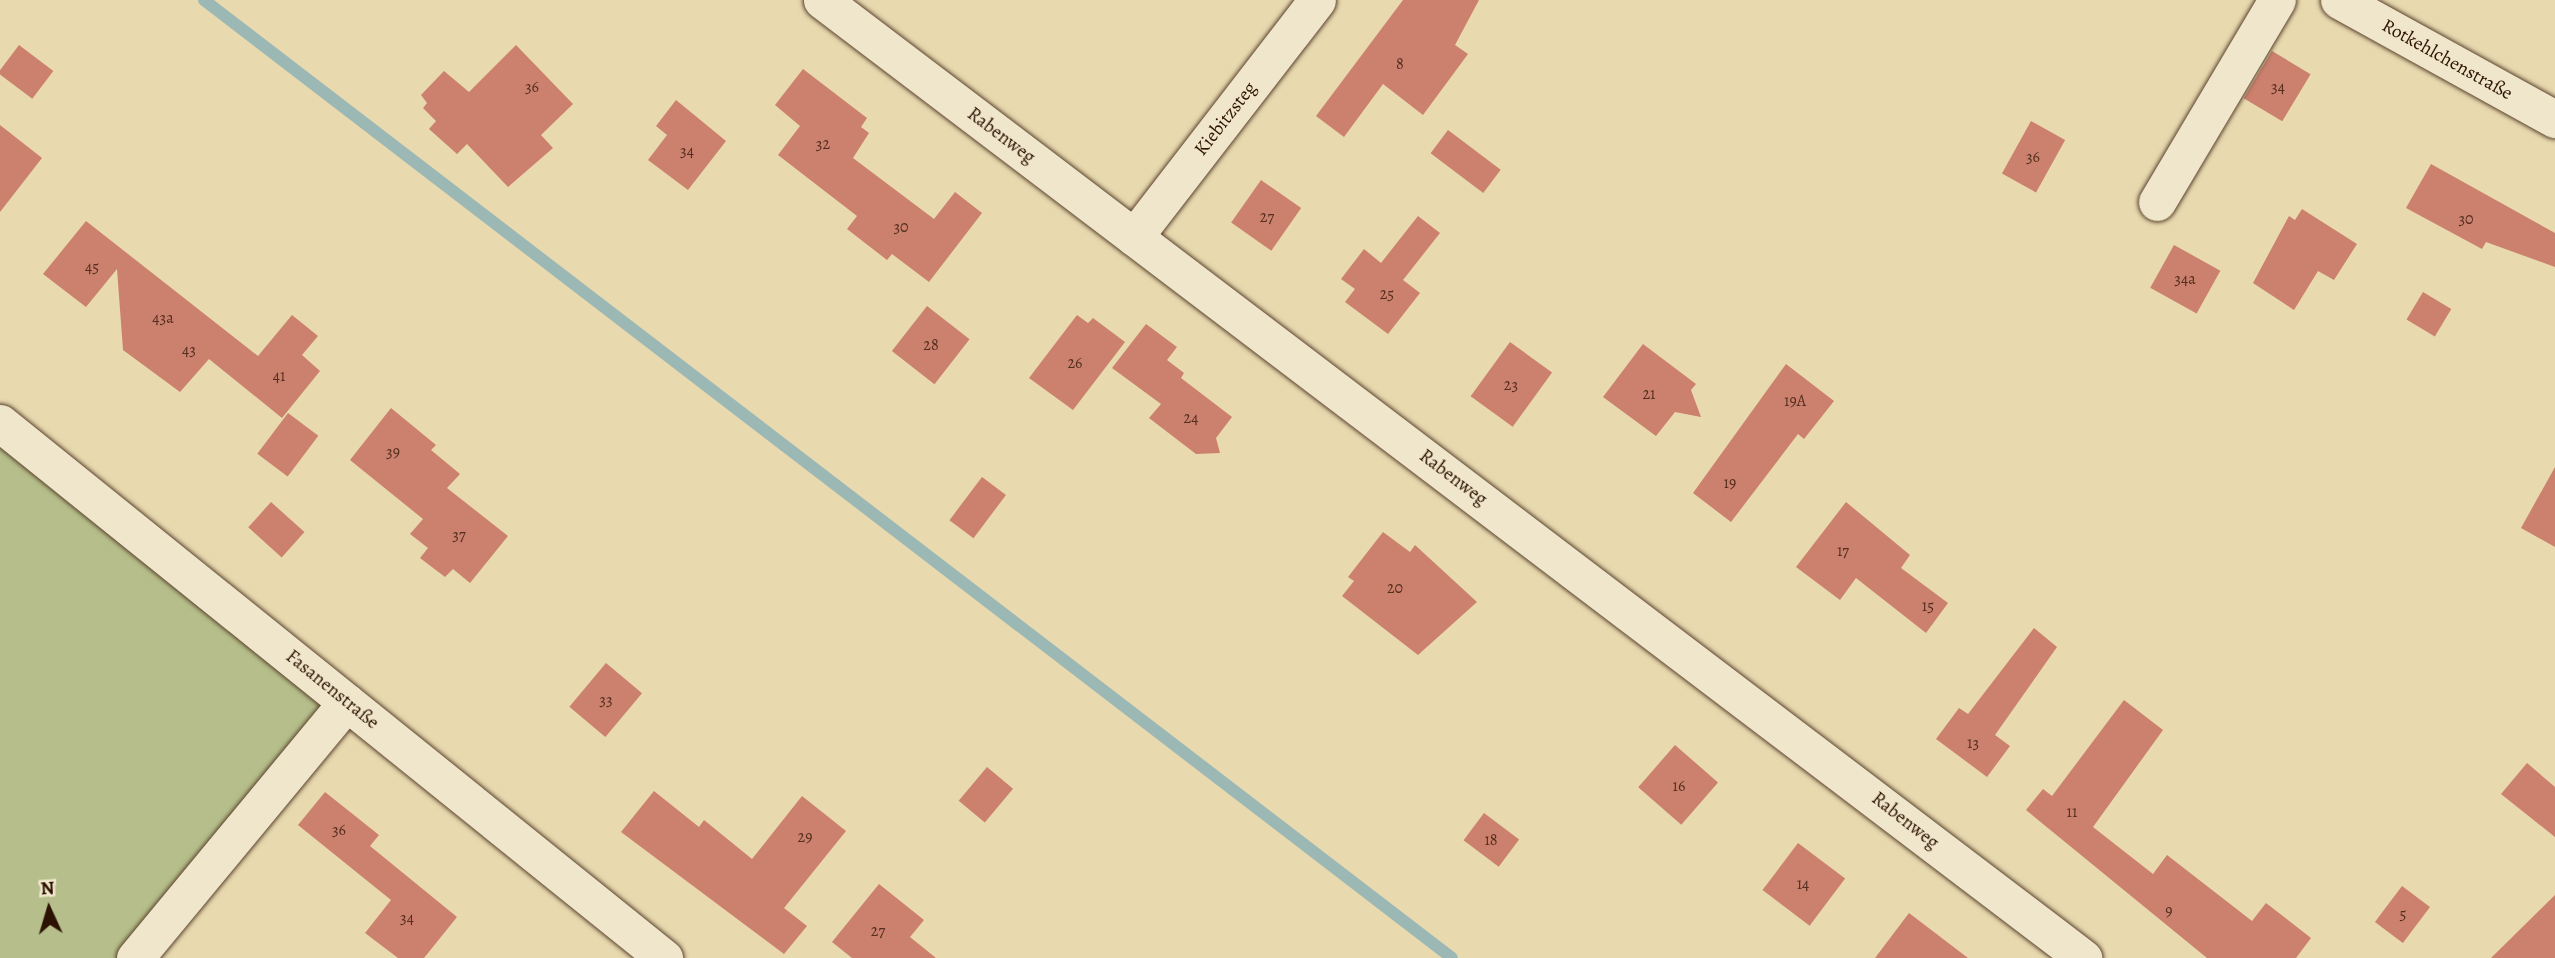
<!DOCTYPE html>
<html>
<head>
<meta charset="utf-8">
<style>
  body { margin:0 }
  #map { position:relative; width:2555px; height:958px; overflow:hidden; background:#e8d9af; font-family:Alegreya,serif }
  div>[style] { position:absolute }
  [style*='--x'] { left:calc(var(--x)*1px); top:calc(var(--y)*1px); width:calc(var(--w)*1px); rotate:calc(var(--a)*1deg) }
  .green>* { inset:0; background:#b6bf8b }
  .stream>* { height:12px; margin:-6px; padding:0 6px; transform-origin:6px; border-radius:6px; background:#9bb8b5 }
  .building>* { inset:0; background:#cc806e; transform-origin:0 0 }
  .roads { filter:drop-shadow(0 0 2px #5b442e) drop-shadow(0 0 2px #5b442e) }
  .minor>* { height:37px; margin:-18.5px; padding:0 18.5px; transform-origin:18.5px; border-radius:18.5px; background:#f0e6cb }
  span { translate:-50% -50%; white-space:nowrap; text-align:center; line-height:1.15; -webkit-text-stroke:6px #f0e6cb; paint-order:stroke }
  .number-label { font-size:16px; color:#542e1e }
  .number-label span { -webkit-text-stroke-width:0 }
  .street-label { font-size:19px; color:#2c1203 }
  .north { position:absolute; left:14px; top:874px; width:70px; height:70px; -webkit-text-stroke:5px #f0e6cb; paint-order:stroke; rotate:356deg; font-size:19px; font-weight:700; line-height:28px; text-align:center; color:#2c1203 }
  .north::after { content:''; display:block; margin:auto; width:24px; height:32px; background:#2c1203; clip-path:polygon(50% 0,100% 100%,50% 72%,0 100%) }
</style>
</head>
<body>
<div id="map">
  <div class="green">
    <i style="clip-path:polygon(0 431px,338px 702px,120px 958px,0 958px)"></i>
  </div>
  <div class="stream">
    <i style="--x:204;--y:0;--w:1573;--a:37.51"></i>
  </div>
  <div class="building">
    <i style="clip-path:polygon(1403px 0,1479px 0,1455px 45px,1468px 54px,1423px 115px,1383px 84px,1344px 137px,1316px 116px)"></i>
    <i style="left:19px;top:45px;width:43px;height:35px;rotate:37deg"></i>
    <i style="clip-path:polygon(516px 45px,573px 104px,541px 135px,553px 148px,508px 187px,467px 144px,457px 154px,429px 129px,436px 121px,423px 108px,427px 103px,421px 95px,444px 71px,469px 92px)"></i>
    <i style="left:2272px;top:51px;width:45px;height:55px;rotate:31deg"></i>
    <i style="clip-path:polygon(803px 69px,867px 118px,861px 127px,869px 133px,853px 158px,934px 219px,955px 192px,982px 213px,929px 282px,892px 254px,887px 260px,847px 229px,857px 216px,778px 155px,800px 126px,775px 105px)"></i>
    <i style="clip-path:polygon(676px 100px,726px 141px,688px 190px,648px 160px,667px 135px,656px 126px)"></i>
    <i style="left:2031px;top:121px;width:39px;height:60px;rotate:29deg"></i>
    <i style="clip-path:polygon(0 125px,42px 158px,0 212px)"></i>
    <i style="left:1448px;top:130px;width:66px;height:29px;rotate:37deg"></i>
    <i style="clip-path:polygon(2431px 164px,2555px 233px,2555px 267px,2486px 242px,2482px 249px,2406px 208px)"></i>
    <i style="left:1261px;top:180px;width:49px;height:52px;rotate:35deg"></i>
    <i style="clip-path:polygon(2302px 209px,2357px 244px,2334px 280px,2318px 271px,2294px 310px,2253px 283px,2289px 216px,2295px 220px)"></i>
    <i style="clip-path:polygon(1418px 216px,1440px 233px,1403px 280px,1420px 293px,1388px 334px,1345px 302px,1355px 289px,1341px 279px,1364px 249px,1381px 263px)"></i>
    <i style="clip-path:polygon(86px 221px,258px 356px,292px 315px,318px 336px,302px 355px,320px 371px,282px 418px,209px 359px,180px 392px,123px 350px,117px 269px,86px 307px,43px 274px)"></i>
    <i style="left:2174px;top:245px;width:53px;height:49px;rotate:29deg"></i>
    <i style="left:2423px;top:292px;width:33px;height:32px;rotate:31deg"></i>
    <i style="left:927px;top:306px;width:54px;height:57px;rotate:38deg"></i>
    <i style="clip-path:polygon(1077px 315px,1088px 323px,1093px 318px,1125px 342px,1073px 410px,1029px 378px)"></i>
    <i style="clip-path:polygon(1146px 324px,1177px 347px,1167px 360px,1184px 373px,1181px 378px,1232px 417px,1216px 438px,1220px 453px,1196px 454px,1149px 418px,1161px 404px,1112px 368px)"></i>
    <i style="left:1510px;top:342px;width:52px;height:67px;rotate:36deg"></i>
    <i style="clip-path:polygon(1643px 344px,1696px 384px,1691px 390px,1701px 417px,1675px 412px,1656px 436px,1603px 397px)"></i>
    <i style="clip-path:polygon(1786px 364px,1834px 401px,1804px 439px,1798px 434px,1731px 522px,1693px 493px)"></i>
    <i style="clip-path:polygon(391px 408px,436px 445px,431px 450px,460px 474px,447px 488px,508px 536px,470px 583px,453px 569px,445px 577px,420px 558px,428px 548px,410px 534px,423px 519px,350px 460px)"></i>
    <i style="left:288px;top:413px;width:38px;height:51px;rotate:37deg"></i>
    <i style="clip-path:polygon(2555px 467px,2555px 547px,2521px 528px)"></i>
    <i style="left:982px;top:477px;width:30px;height:54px;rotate:37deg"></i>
    <i style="left:271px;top:502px;width:45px;height:34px;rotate:42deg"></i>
    <i style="clip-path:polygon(1846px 502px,1910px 555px,1901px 568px,1948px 603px,1926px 633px,1856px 578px,1840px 600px,1796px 567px)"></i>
    <i style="clip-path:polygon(1383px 532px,1410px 552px,1415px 545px,1477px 602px,1418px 655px,1342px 596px,1354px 581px,1348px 577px)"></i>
    <i style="clip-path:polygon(2034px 628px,2057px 647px,1995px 735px,2010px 746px,1987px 777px,1936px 739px,1959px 708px,1968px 714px)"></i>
    <i style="left:606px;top:663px;width:47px;height:57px;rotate:40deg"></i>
    <i style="clip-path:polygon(2124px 700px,2163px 730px,2093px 827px,2153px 874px,2167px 855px,2252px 921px,2266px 903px,2311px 938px,2296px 958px,2207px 958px,2026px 810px,2043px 789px,2052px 796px)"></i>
    <i style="left:1675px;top:745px;width:57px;height:56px;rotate:41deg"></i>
    <i style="clip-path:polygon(2527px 763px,2555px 787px,2555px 837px,2501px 794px)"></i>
    <i style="left:987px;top:767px;width:34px;height:44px;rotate:40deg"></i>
    <i style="clip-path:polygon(654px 791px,699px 827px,704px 820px,752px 859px,802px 796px,846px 831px,784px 908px,807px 926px,784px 954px,621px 832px)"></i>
    <i style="clip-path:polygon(325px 792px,379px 835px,370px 846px,457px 917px,424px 958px,398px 958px,365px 933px,391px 900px,298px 825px)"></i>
    <i style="left:1484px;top:813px;width:44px;height:34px;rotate:37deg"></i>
    <i style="left:1798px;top:843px;width:59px;height:59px;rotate:37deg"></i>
    <i style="clip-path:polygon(879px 884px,924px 920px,910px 937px,936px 958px,852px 958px,832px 942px)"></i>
    <i style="left:2402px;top:886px;width:35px;height:45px;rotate:37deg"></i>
    <i style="clip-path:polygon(2555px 895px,2555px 958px,2491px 958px)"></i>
    <i style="clip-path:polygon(1909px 913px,1968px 958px,1875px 958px)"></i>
  </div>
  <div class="roads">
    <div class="minor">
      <i style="--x:822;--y:0;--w:1584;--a:37.22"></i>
      <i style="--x:2339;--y:0;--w:247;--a:28.9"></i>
      <i style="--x:2157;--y:202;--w:235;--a:-59.3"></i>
      <i style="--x:1134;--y:237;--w:299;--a:-52.3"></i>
      <i style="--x:0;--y:423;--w:853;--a:38.86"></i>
      <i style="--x:135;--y:958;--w:332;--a:-50.4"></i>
    </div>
  </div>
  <div class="number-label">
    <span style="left:1400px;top:64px">8</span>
    <span style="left:532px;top:87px">36</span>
    <span style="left:2278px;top:87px">34</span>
    <span style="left:823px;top:144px">32</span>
    <span style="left:687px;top:151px">34</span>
    <span style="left:2033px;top:157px">36</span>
    <span style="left:1267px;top:217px">27</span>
    <span style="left:2466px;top:219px">30</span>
    <span style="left:901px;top:227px">30</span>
    <span style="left:92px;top:267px">45</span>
    <span style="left:2185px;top:279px">34a</span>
    <span style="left:1387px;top:294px">25</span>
    <span style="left:163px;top:318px">43a</span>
    <span style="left:931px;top:345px">28</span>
    <span style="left:189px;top:350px">43</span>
    <span style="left:1075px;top:363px">26</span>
    <span style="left:279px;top:376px">41</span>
    <span style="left:1511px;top:385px">23</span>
    <span style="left:1649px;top:394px">21</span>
    <span style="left:1795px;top:401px">19A</span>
    <span style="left:1191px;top:418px">24</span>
    <span style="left:393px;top:452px">39</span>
    <span style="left:1730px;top:483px">19</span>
    <span style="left:459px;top:535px">37</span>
    <span style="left:1843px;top:551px">17</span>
    <span style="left:1395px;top:588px">20</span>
    <span style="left:1928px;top:606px">15</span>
    <span style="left:606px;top:700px">33</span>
    <span style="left:1973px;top:743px">13</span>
    <span style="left:1679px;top:786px">16</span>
    <span style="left:2072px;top:812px">11</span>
    <span style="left:339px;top:830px">36</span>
    <span style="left:805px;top:837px">29</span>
    <span style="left:1491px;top:840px">18</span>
    <span style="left:1803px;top:884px">14</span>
    <span style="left:2169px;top:911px">9</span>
    <span style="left:2403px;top:914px">5</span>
    <span style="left:407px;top:918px">34</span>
    <span style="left:878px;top:931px">27</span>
  </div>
  <div class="street-label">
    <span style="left:2447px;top:60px;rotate:29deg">Rotkehlchenstraße</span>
    <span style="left:1226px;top:119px;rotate:-52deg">Kiebitzsteg</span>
    <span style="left:1001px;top:136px;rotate:37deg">Rabenweg</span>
    <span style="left:1453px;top:478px;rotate:37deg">Rabenweg</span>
    <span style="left:332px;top:690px;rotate:39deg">Fasanenstraße</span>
    <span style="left:1905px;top:821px;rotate:38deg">Rabenweg</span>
  </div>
  <div class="north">N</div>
</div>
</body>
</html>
